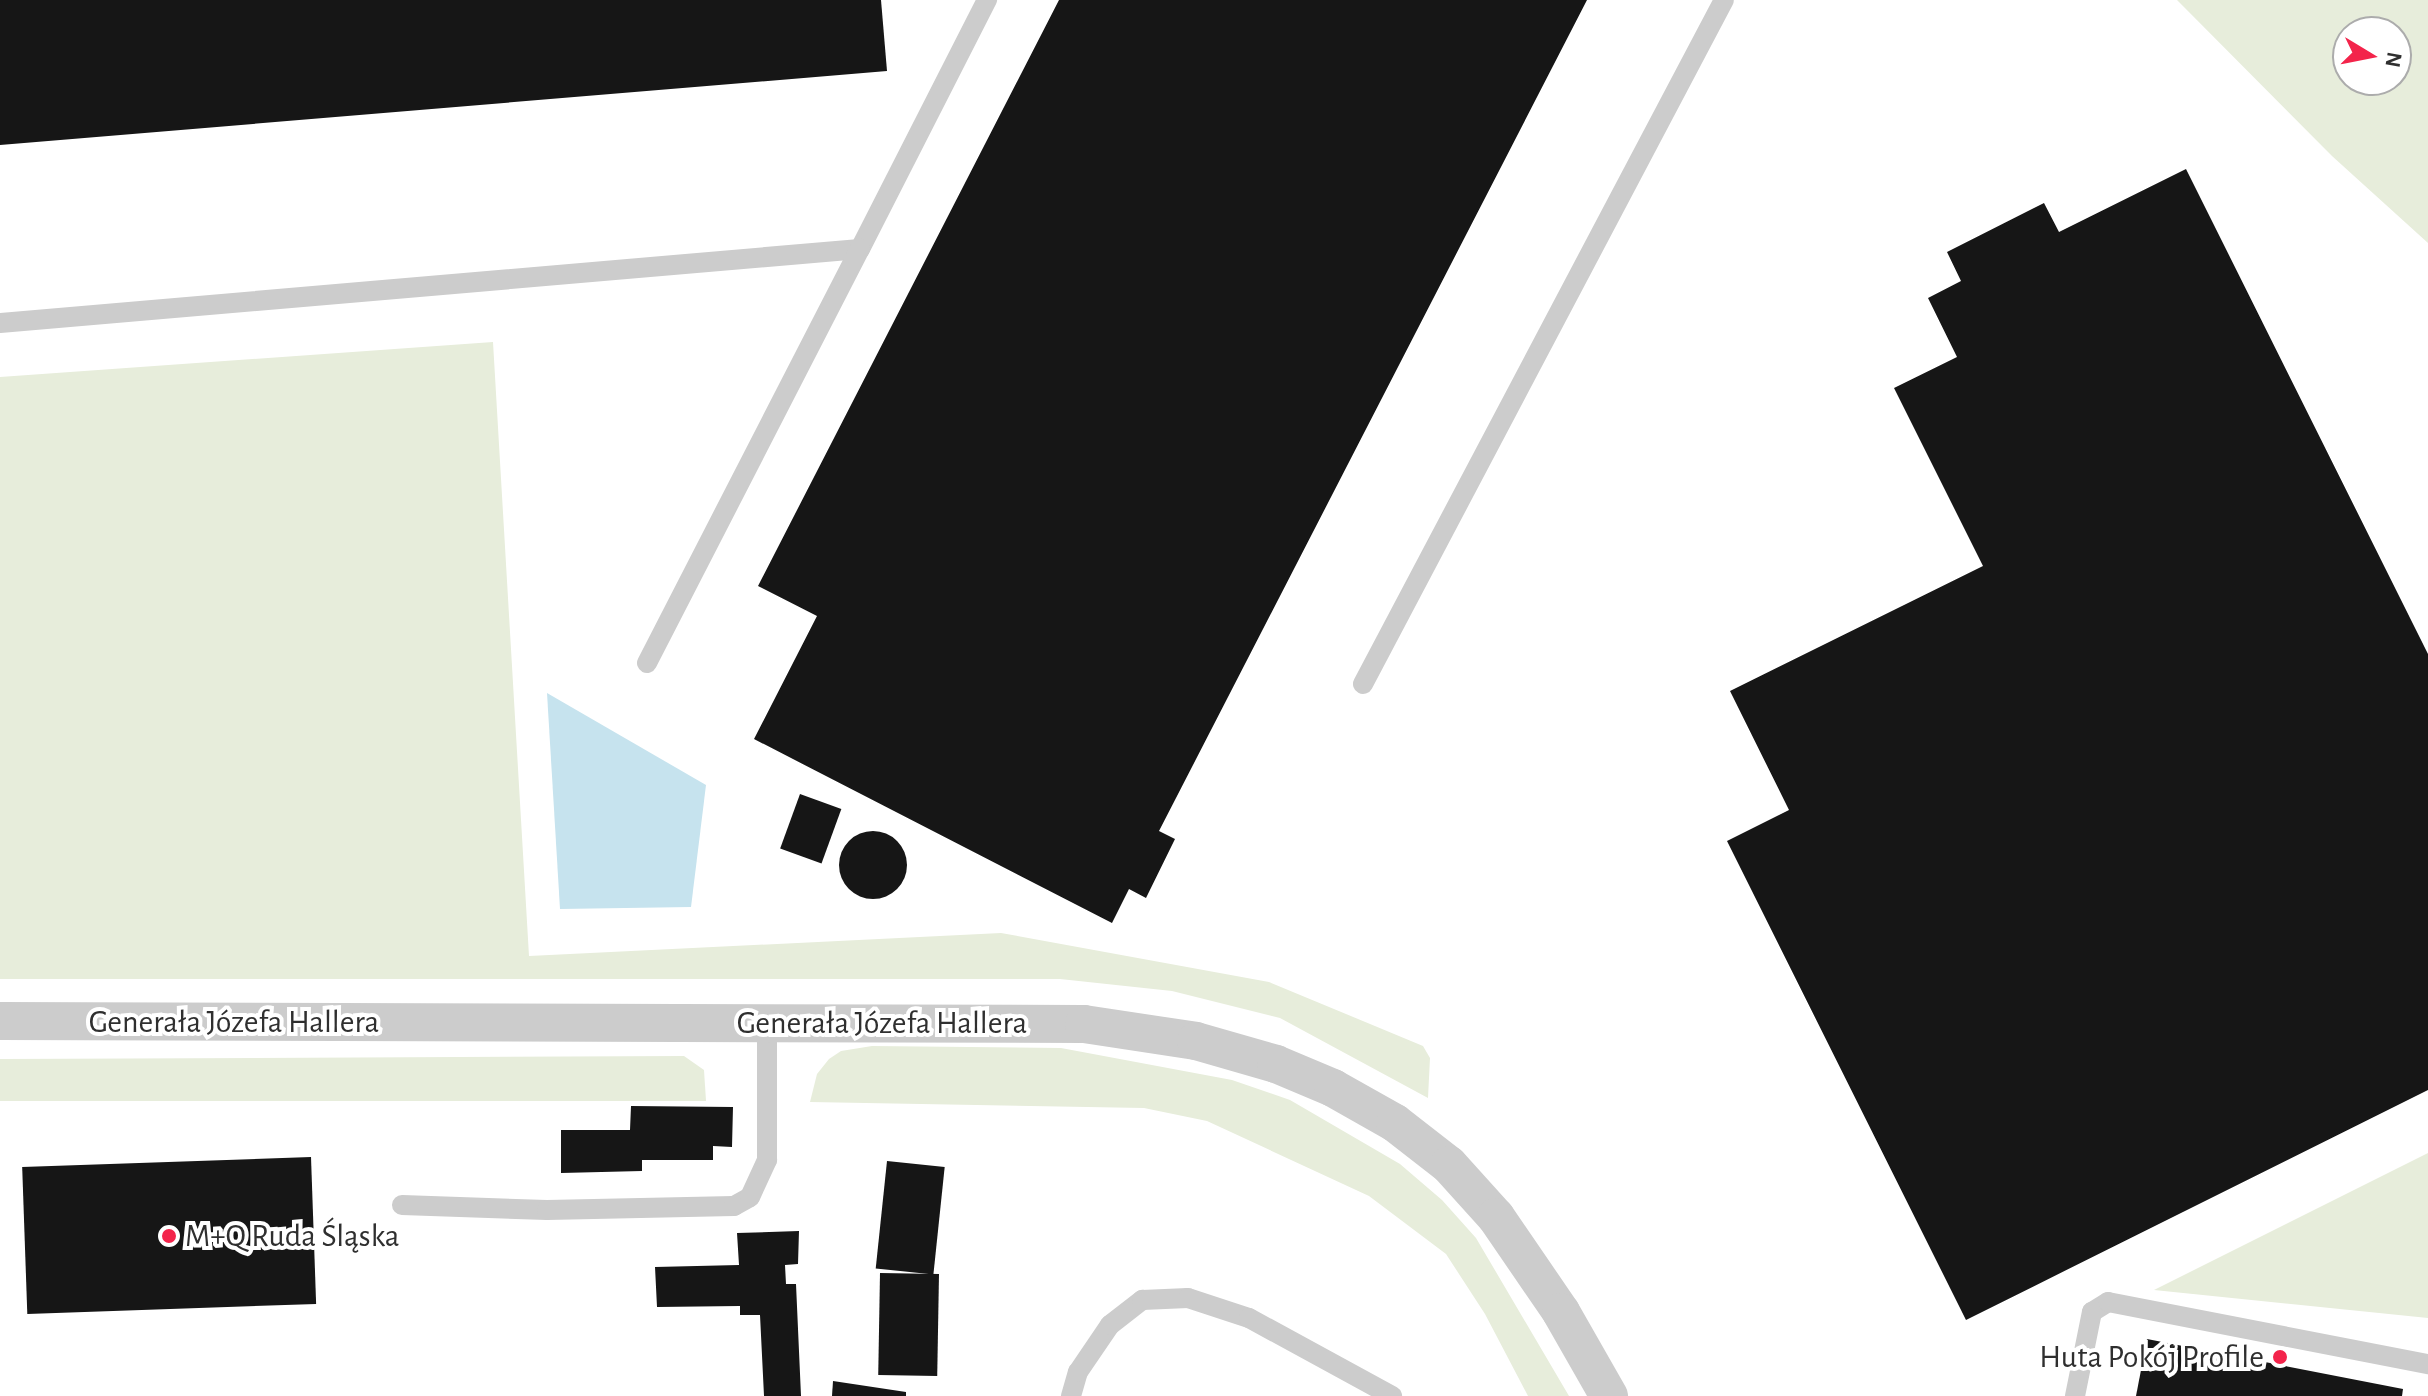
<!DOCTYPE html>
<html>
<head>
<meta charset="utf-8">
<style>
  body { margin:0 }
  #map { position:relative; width:2428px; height:1396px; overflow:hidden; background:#fff; font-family:"Alegreya Sans",sans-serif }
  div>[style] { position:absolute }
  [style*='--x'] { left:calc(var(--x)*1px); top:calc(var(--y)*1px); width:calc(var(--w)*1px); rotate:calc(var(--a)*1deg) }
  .green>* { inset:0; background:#e7eddb }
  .water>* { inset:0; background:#c6e3ee }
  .building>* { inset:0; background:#161616; transform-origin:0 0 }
  .round { border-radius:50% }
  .service>* { height:20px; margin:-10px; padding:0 10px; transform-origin:10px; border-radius:10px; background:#ccc }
  .minor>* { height:38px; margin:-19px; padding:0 19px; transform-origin:19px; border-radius:19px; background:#ccc }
  .dots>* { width:22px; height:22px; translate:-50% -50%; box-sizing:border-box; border:4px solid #fff; border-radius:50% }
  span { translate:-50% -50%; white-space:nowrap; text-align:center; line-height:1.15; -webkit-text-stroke:8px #fff; paint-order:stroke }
  .street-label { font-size:32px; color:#2f2f2f }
  .poi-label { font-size:32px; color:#2f2f2f }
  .left { translate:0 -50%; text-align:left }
  .right { translate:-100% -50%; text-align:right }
  .north { position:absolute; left:2332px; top:16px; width:80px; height:80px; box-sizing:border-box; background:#fff; border:2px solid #acacac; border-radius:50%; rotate:100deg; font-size:22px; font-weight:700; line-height:32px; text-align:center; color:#2f2f2f }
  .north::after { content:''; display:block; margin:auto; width:28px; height:36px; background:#f3244b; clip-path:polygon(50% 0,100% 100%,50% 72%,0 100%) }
</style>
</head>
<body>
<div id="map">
  <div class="green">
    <i style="clip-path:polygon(evenodd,2177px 0,2428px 0,2428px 243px,2332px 156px,2177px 0,2348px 32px,2396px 32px,2396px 80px,2348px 80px,2348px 32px)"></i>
    <i style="clip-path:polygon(493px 342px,529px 956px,1001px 933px,1269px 982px,1423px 1046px,1430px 1058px,1428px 1098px,1280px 1018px,1172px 991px,1060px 979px,0 979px,0 377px)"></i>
    <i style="clip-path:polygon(872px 1046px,1061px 1048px,1232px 1080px,1290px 1100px,1400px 1164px,1442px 1200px,1476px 1238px,1569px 1396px,1528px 1396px,1485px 1314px,1446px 1254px,1369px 1196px,1207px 1121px,1144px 1108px,810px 1102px,817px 1074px,829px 1059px,841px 1051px)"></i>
    <i style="clip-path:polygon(684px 1056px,704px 1070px,706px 1101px,0 1101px,0 1059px)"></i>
    <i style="clip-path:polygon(2428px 1153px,2428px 1318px,2154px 1290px)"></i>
  </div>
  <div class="water">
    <i style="clip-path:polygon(547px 693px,706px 785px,691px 907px,560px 909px)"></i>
  </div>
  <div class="building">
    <i style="clip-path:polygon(0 0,881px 0,887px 71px,0 145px)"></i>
    <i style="clip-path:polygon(1059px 0,1587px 0,1159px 831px,1175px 839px,1146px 898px,1129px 889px,1112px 923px,754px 739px,817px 616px,758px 586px)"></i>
    <i style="clip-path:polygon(2186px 169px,2428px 654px,2428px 1090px,1966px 1320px,1727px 841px,1789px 810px,1730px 691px,1983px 566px,1894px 388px,1957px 357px,1928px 298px,1961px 281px,1947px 252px,2044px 203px,2059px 232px)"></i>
    <i style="left:800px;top:794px;width:44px;height:58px;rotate:20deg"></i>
    <i class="round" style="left:839px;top:831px;width:68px;height:68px"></i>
    <i style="clip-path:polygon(631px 1106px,733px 1107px,732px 1147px,713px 1146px,713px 1160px,642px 1160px,642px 1171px,561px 1173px,561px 1130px,630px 1130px)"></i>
    <i style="left:311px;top:1157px;width:147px;height:289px;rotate:88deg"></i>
    <i style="left:887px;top:1161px;width:58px;height:108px;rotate:6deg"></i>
    <i style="clip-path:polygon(799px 1231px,798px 1264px,785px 1265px,786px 1284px,796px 1284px,801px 1396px,764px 1396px,760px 1315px,740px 1315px,740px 1306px,657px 1307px,655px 1267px,739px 1265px,737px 1233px)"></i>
    <i style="left:880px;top:1273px;width:59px;height:102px;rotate:1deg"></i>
    <i style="clip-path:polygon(2147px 1339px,2403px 1389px,2402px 1396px,2136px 1396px)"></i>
    <i style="clip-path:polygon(833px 1381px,906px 1392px,906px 1396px,832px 1396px)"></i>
  </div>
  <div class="service">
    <i style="--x:0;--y:323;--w:863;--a:-4.92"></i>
    <i style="--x:860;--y:249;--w:280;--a:-63"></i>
    <i style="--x:647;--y:663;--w:466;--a:-62.8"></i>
    <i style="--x:1363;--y:684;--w:773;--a:-62.18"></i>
    <i style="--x:402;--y:1205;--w:145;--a:2"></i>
    <i style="--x:547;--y:1210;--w:187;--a:-1.2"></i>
    <i style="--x:734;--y:1206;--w:18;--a:-29"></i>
    <i style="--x:750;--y:1197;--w:41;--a:-65.3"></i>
    <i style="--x:767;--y:1160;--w:138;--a:-90"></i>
    <i style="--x:1071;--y:1396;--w:25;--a:-74"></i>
    <i style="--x:1078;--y:1372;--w:57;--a:-55.8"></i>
    <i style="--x:1110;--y:1325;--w:41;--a:-38"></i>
    <i style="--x:1142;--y:1300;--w:46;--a:-2.5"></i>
    <i style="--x:1188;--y:1298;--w:64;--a:18.2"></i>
    <i style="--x:1249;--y:1318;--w:163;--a:28.6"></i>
    <i style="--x:2075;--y:1396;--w:86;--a:-78.6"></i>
    <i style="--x:2092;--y:1312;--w:19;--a:-32"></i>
    <i style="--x:2108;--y:1302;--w:326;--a:11"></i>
  </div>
  <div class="minor">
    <i style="--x:0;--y:1021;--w:1084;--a:0.16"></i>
    <i style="--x:1084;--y:1024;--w:113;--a:8.6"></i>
    <i style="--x:1196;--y:1041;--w:83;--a:16"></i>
    <i style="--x:1276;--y:1064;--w:62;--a:22.8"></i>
    <i style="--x:1333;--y:1088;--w:71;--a:29.4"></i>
    <i style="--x:1395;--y:1123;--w:68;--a:37.9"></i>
    <i style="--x:1449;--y:1165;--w:70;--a:47.9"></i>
    <i style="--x:1496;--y:1217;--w:115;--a:55.6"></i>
    <i style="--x:1561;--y:1312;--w:97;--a:60.3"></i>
  </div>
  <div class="dots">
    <i style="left:169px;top:1236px;background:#f3244b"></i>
    <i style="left:2280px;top:1357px;background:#f3244b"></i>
  </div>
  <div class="street-label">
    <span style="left:234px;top:1022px">Generała Józefa Hallera</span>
    <span style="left:882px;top:1023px">Generała Józefa Hallera</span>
  </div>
  <div class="poi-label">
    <span class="left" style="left:185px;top:1236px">M+Q Ruda Śląska</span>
    <span class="right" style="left:2264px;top:1357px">Huta Pokój Profile</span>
  </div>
  <div class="north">N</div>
</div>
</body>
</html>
